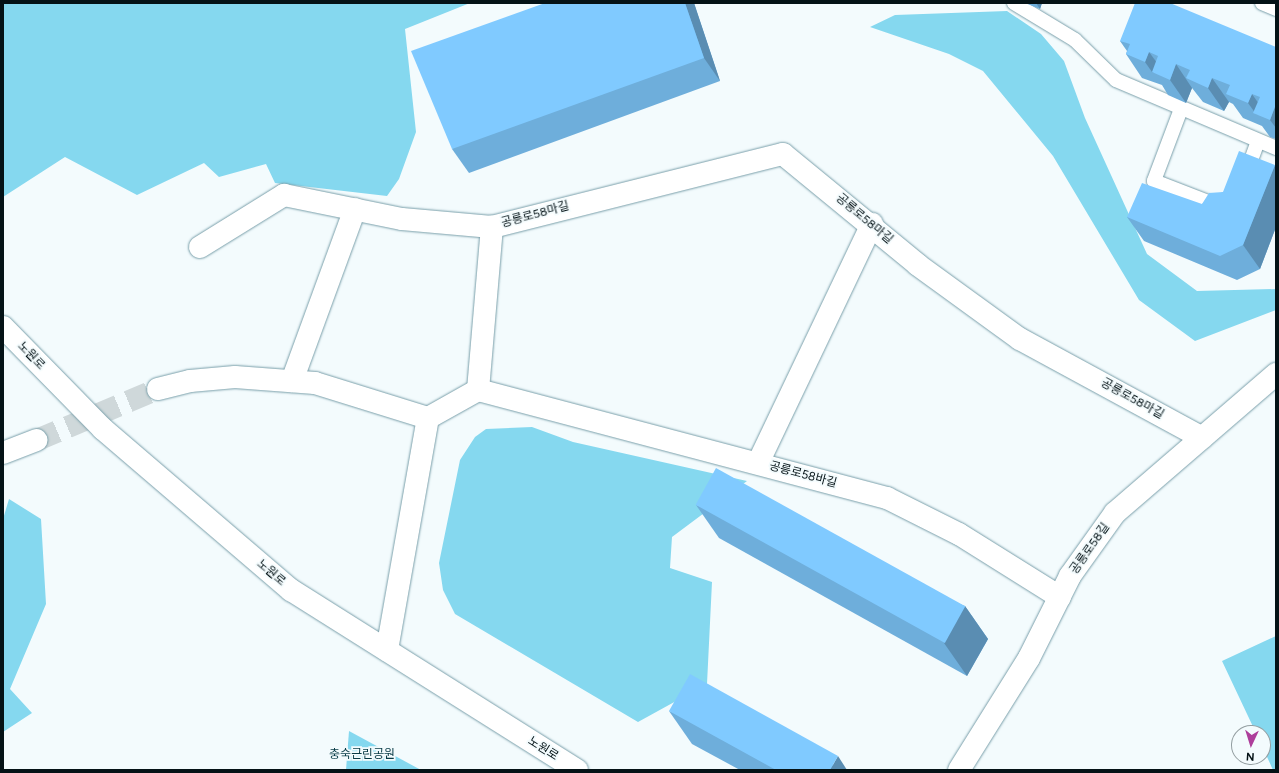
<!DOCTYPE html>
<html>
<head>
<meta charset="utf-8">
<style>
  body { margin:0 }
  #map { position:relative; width:1279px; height:773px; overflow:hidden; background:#f3fbfd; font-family:Figtree,"Noto Sans KR",sans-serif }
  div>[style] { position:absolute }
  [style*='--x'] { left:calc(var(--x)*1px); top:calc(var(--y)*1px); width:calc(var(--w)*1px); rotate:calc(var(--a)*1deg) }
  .green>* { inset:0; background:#85d8ef }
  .minor-tunnel>* { height:22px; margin-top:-11px; transform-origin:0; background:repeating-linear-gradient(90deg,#cfd8da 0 22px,transparent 0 33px) }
  .roads { filter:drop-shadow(0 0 1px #799faa) drop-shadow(0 0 1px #799faa) }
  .service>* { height:14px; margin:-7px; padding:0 7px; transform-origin:7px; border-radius:7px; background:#fff }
  .minor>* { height:22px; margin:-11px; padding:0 11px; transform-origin:11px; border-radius:11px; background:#fff }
  .secondary>* { height:22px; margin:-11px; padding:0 11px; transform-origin:11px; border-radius:11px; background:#fff }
  .wall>* { inset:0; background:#6eaedb }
  .shaded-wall>* { inset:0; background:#5a8db2 }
  .building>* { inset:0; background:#80caff; transform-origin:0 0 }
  span { translate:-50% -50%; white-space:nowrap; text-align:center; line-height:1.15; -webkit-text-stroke:3.5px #f3fbfd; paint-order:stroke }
  .street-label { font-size:12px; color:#041216 }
  .park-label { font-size:12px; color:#063a45 }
  .frame { position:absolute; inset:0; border:4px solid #041216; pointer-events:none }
  .north { position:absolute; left:1231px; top:725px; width:40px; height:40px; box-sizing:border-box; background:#f3fbfd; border:1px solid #939ea1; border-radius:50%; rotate:184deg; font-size:11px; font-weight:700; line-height:16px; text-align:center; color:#041216 }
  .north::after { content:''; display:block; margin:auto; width:14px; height:18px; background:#ad3e9b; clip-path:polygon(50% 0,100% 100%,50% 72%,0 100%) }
</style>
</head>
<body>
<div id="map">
  <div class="green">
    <i style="clip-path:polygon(3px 3px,470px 3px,405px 29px,416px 132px,399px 179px,387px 196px,275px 183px,266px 164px,219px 177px,204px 163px,137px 195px,65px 157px,3px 197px)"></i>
    <i style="clip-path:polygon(1007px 11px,1041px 34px,1064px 61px,1085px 118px,1147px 254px,1197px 291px,1276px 289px,1276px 310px,1195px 341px,1139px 300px,1053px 156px,983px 71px,949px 54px,870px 27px,895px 15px)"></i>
    <i style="clip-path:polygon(532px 427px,573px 442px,747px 481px,672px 537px,670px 568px,712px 582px,707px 684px,638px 722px,455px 614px,443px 590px,439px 563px,460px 460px,475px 437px,486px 429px)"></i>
    <i style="clip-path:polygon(9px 499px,41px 519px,46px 604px,10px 689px,32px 713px,3px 732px,3px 519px)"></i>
    <i style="clip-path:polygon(1276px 636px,1276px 770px,1273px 770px,1263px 748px,1263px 733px,1256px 733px,1222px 661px)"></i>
    <i style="clip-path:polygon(349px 731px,421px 770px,346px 770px)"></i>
  </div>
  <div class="minor-tunnel">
    <i style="--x:37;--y:440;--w:131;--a:-22.9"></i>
  </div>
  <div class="roads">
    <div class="service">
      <i style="--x:1014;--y:3;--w:71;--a:31.2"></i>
      <i style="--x:1075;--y:40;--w:57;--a:44.3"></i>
      <i style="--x:1116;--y:80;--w:174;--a:23"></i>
      <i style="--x:1262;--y:3;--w:15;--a:23"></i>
      <i style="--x:1181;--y:109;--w:77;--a:110.6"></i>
      <i style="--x:1154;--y:181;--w:72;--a:21.2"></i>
      <i style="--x:1246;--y:174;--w:35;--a:-70"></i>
    </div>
    <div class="minor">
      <i style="--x:200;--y:247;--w:99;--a:-31.8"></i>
      <i style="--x:284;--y:195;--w:120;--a:11.5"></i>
      <i style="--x:402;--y:219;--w:90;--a:5.1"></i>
      <i style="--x:492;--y:227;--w:300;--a:-14.1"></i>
      <i style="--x:783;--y:154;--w:175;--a:39.4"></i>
      <i style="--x:918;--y:265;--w:126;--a:36"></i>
      <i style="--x:1020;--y:339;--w:207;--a:28.5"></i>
      <i style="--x:292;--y:381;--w:183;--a:-69.9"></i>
      <i style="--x:158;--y:389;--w:33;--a:-14"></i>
      <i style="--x:190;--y:381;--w:45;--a:-5.1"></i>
      <i style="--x:235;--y:377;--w:80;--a:4.3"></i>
      <i style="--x:315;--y:383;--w:118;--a:17.2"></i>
      <i style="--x:428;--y:418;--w:57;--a:-29.2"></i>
      <i style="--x:478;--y:390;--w:423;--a:14.8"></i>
      <i style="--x:887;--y:498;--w:80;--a:26.6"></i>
      <i style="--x:959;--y:534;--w:119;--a:32"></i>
      <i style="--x:478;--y:390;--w:164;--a:-85.1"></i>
      <i style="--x:3;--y:453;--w:36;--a:-21"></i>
      <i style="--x:758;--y:463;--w:265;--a:-64.5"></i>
      <i style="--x:387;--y:650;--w:236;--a:-80"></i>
      <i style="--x:959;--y:770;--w:132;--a:-58"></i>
      <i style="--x:1029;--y:658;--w:92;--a:-63.4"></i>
      <i style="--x:1070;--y:576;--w:77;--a:-54.5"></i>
      <i style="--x:1115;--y:513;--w:213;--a:-40.8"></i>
    </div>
    <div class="secondary">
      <i style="--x:3;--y:327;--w:143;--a:45.6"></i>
      <i style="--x:103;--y:429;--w:248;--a:40.6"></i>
      <i style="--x:291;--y:590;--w:338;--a:32.2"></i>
    </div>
  </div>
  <div class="wall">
    <i style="clip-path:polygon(545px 3px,694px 3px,720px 81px,469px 173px,452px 149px)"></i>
    <i style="clip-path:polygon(1025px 3px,1042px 3px,1040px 9px)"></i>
    <i style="clip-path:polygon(1120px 41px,1276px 47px,1276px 139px,1270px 137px,1262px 126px,1243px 118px,1233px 104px,1229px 102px,1224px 111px,1203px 102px,1192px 88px,1186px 103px,1168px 95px,1162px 85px,1142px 78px,1126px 54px,1127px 51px)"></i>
    <i style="clip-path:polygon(1275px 165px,1276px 167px,1276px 227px,1260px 269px,1237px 280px,1144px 241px,1127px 217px,1202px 204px,1223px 192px)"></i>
    <i style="clip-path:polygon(696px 505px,965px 606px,988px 639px,967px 676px,719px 538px)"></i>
    <i style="clip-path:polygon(669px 711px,847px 770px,740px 770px,692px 744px)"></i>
  </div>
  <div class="shaded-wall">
    <i style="clip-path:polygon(685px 3px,694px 3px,720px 81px,704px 58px)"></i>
    <i style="clip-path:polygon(1036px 3px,1042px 3px,1040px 9px)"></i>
    <i style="clip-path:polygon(1149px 52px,1166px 75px,1152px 72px,1145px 62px)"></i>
    <i style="clip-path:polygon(1176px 64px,1192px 88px,1186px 103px,1170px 80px)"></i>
    <i style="clip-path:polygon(1212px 78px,1229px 102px,1224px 111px,1208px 88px)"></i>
    <i style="clip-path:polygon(1252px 94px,1268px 117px,1256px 114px,1248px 103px)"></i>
    <i style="clip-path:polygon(1276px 104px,1276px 128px,1270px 120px)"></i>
    <i style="clip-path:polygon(1275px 165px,1276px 167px,1276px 227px,1260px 269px,1243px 245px)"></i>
    <i style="clip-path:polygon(965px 606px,988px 639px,967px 676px,944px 643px)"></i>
    <i style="clip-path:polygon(838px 756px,847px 770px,830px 770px)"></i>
  </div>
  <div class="building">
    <i style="clip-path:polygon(545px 3px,685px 3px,704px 58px,452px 149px,411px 51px)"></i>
    <i style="clip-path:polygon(1135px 3px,1170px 3px,1276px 47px,1276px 104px,1270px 120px,1253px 113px,1260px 97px,1252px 94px,1248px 103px,1226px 94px,1230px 85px,1212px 78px,1208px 88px,1186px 78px,1190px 70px,1176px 64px,1170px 80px,1152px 72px,1158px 56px,1149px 52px,1145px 62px,1126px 54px,1130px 44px,1120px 41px)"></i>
    <i style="clip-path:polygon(1239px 151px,1275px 165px,1243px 245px,1220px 256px,1127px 217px,1142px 183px,1202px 204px,1209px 193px,1223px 192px)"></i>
    <i style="left:716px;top:468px;width:285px;height:42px;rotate:29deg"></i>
    <i style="clip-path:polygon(690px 674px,838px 756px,830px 770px,776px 770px,669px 711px)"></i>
  </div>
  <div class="street-label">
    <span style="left:535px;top:215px;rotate:-15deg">공릉로58마길</span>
    <span style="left:864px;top:219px;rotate:40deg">공릉로58마길</span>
    <span style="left:31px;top:356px;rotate:46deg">노원로</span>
    <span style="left:1132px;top:399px;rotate:29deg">공릉로58마길</span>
    <span style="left:803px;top:475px;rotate:15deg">공릉로58바길</span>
    <span style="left:1090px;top:549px;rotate:-55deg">공릉로58길</span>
    <span style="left:271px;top:573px;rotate:40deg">노원로</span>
    <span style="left:543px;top:749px;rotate:32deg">노원로</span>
  </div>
  <div class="park-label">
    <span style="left:362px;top:755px">충숙근린공원</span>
  </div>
  <div class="frame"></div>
  <div class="north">N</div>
</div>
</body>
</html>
